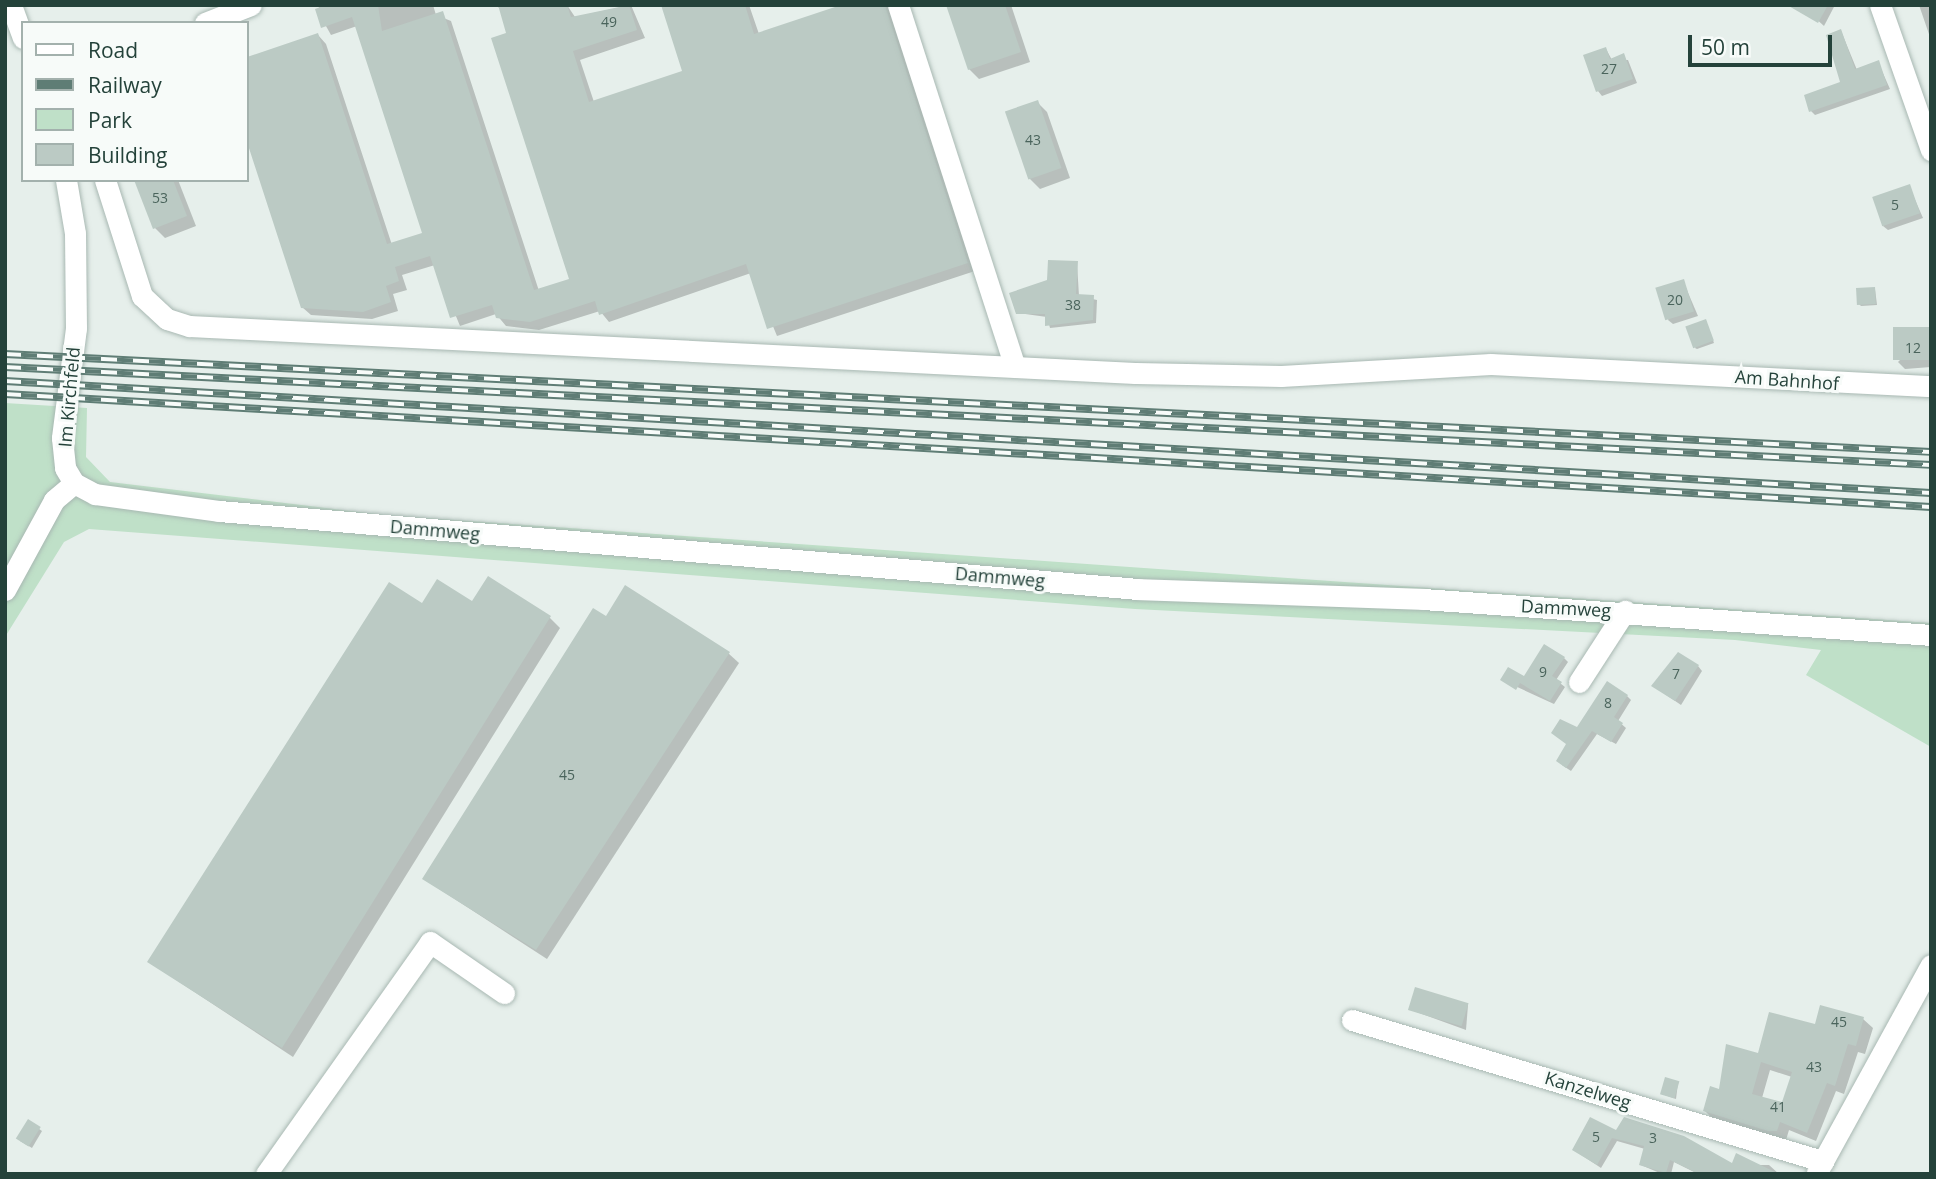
<!DOCTYPE html>
<html>
<head>
<meta charset="utf-8">
<style>
  body { margin:0 }
  #map { position:relative; width:1936px; height:1179px; overflow:hidden; background:#e6efeb; font-family:"Open Sans",sans-serif }
  div>[style] { position:absolute }
  [style*='--x'] { left:calc(var(--x)*1px); top:calc(var(--y)*1px); width:calc(var(--w)*1px); rotate:calc(var(--a)*1deg) }
  .green>* { inset:0; background:#bfe0c8 }
  .shadow>* { inset:0; background:#0003 }
  .building>* { inset:0; background:#bbcac4; transform-origin:0 0 }
  .roads { filter:drop-shadow(0 0 2px #a8b8b2) drop-shadow(0 0 2px #a8b8b2) }
  .minor>* { height:21px; margin:-10.5px; padding:0 10.5px; transform-origin:10.5px; border-radius:10.5px; background:#fff }
  .rail>* { height:8px; margin-top:-4px; transform-origin:0; background:repeating-linear-gradient(90deg,#f7fbf9 0 16px,#5f7d75 0 32px); box-sizing:border-box; border-block:2px solid #5f7d75 }
  span { translate:-50% -50%; white-space:nowrap; text-align:center; line-height:1.15; -webkit-text-stroke:6px #f7fbf9; paint-order:stroke }
  .number-label { font-size:14px; color:#4a645c }
  .number-label span { -webkit-text-stroke-width:0 }
  .street-label { font-size:18px; color:#24423a }
  .frame { position:absolute; inset:0; border:7px solid #24423a; pointer-events:none }
  .legend { position:absolute; left:21px; top:21px; width:228px; height:161px; box-sizing:border-box; background:#f7fbf9; border:2px solid #a3b1ad; margin:0; padding:9px 12px; list-style:none; font-size:21px; color:#24423a }
  .legend li { display:flex; align-items:center; gap:14px; height:35px }
  .legend b { width:35px; border:2px solid #a3b1ad }
  .scale { position:absolute; left:1688px; top:35px; width:144px; height:32px; box-sizing:border-box; border:4px solid #24423a; border-top:0; padding-left:9px; font-size:21px; line-height:24px; white-space:nowrap; color:#24423a; -webkit-text-stroke:5px #f7fbf9; paint-order:stroke }
</style>
</head>
<body>
<div id="map">
  <div class="green">
    <i style="clip-path:polygon(5px 403px,87px 408px,86px 457px,110px 482px,384px 515px,1931px 623px,1931px 747px,1806px 675px,1821px 650px,1735px 640px,1135px 609px,89px 529px,64px 542px,5px 637px)"></i>
  </div>
  <div class="shadow">
    <i style="clip-path:polygon(321px 5px,433px 5px,436px 15px,451px 21px,539px 291px,571px 280px,508px 34px,500px 8px,493px 5px,567px 5px,575px 17px,631px 5px,645px 38px,580px 60px,594px 102px,685px 72px,663px 5px,749px 5px,759px 34px,847px 5px,894px 5px,975px 271px,777px 336px,751px 273px,609px 322px,600px 311px,539px 330px,506px 326px,496px 314px,460px 326px,435px 265px,402px 275px,407px 290px,393px 294px,398px 311px,372px 319px,311px 315px,302px 307px,247px 137px,247px 59px,318px 35px,326px 44px,392px 245px,425px 234px,357px 26px,331px 35px,317px 10px)"></i>
    <i style="clip-path:polygon(948px 5px,1011px 5px,1030px 62px,979px 79px,969px 69px)"></i>
    <i style="clip-path:polygon(1801px 5px,1835px 5px,1824px 26px)"></i>
    <i style="clip-path:polygon(1919px 5px,1931px 5px,1931px 40px)"></i>
    <i style="clip-path:polygon(1841px 31px,1857px 70px,1878px 62px,1890px 89px,1815px 115px,1811px 111px,1842px 83px)"></i>
    <i style="clip-path:polygon(1606px 49px,1612px 60px,1628px 60px,1637px 83px,1602px 96px,1598px 91px)"></i>
    <i style="clip-path:polygon(1037px 102px,1047px 112px,1070px 178px,1040px 189px,1030px 179px)"></i>
    <i style="clip-path:polygon(139px 180px,178px 180px,196px 226px,165px 238px,155px 228px)"></i>
    <i style="clip-path:polygon(1909px 186px,1923px 218px,1888px 230px,1883px 226px)"></i>
    <i style="clip-path:polygon(1077px 263px,1079px 296px,1097px 300px,1096px 323px,1050px 328px,1047px 317px,1018px 313px)"></i>
    <i style="clip-path:polygon(1683px 281px,1698px 316px,1673px 324px,1668px 320px)"></i>
    <i style="clip-path:polygon(1875px 289px,1877px 305px,1861px 306px,1859px 304px)"></i>
    <i style="clip-path:polygon(1706px 321px,1714px 343px,1697px 349px,1695px 348px)"></i>
    <i style="clip-path:polygon(1931px 329px,1931px 367px,1905px 369px,1898px 362px)"></i>
    <i style="clip-path:polygon(423px 605px,550px 618px,560px 628px,293px 1057px,149px 962px)"></i>
    <i style="clip-path:polygon(606px 618px,728px 653px,739px 663px,547px 959px,424px 879px)"></i>
    <i style="clip-path:polygon(1564px 658px,1568px 662px,1556px 680px,1565px 687px,1554px 704px,1502px 680px,1524px 679px)"></i>
    <i style="clip-path:polygon(1698px 666px,1702px 671px,1681px 705px,1653px 686px)"></i>
    <i style="clip-path:polygon(1627px 696px,1631px 700px,1618px 721px,1626px 728px,1616px 744px,1597px 734px,1571px 771px,1562px 765px,1578px 729px)"></i>
    <i style="clip-path:polygon(1468px 1005px,1466px 1030px,1411px 1010px)"></i>
    <i style="clip-path:polygon(evenodd,1863px 1019px,1873px 1028px,1865px 1054px,1858px 1052px,1844px 1094px,1836px 1091px,1816px 1141px,1789px 1130px,1786px 1140px,1714px 1120px,1705px 1111px,1759px 1055px,1863px 1019px,1770px 1070px,1792px 1077px,1783px 1104px,1762px 1098px,1770px 1070px)"></i>
    <i style="clip-path:polygon(1678px 1083px,1676px 1099px,1662px 1094px)"></i>
    <i style="clip-path:polygon(29px 1122px,42px 1131px,32px 1148px,20px 1141px)"></i>
    <i style="clip-path:polygon(1617px 1132px,1733px 1165px,1769px 1165px,1779px 1174px,1698px 1174px,1674px 1162px,1671px 1174px,1662px 1174px,1641px 1165px,1645px 1149px,1617px 1141px,1601px 1168px,1574px 1150px)"></i>
  </div>
  <div class="building">
    <i style="clip-path:polygon(326px 5px,378px 5px,382px 31px,443px 11px,534px 290px,569px 279px,491px 38px,506px 33px,498px 5px,567px 5px,571px 17px,629px 5px,637px 30px,573px 51px,589px 102px,682px 71px,661px 5px,745px 5px,754px 34px,841px 5px,885px 5px,968px 263px,767px 329px,746px 264px,599px 315px,595px 301px,530px 322px,496px 318px,492px 305px,450px 318px,430px 256px,395px 267px,399px 281px,386px 286px,391px 302px,363px 312px,301px 308px,247px 142px,247px 57px,318px 33px,387px 244px,422px 233px,352px 17px,321px 28px,315px 9px)"></i>
    <i style="clip-path:polygon(946px 5px,1005px 5px,1021px 52px,968px 70px)"></i>
    <i style="clip-path:polygon(1787px 5px,1828px 5px,1818px 23px)"></i>
    <i style="clip-path:polygon(1841px 29px,1855px 69px,1879px 60px,1887px 85px,1809px 112px,1804px 95px,1840px 82px,1826px 35px)"></i>
    <i style="clip-path:polygon(1606px 47px,1610px 59px,1624px 53px,1633px 79px,1596px 92px,1583px 55px)"></i>
    <i style="left:1038px;top:100px;width:72px;height:35px;rotate:71deg"></i>
    <i style="clip-path:polygon(134px 180px,173px 180px,187px 216px,153px 229px)"></i>
    <i style="left:1910px;top:184px;width:31px;height:40px;rotate:71deg"></i>
    <i style="clip-path:polygon(1048px 260px,1078px 261px,1076px 294px,1094px 295px,1093px 320px,1045px 326px,1045px 314px,1016px 314px,1009px 293px,1047px 280px)"></i>
    <i style="left:1684px;top:279px;width:34px;height:30px;rotate:73deg"></i>
    <i style="left:1875px;top:287px;width:17px;height:19px;rotate:87deg"></i>
    <i style="left:1706px;top:319px;width:23px;height:22px;rotate:70deg"></i>
    <i style="left:1931px;top:327px;width:33px;height:38px;rotate:90deg"></i>
    <i style="clip-path:polygon(488px 576px,551px 616px,282px 1048px,147px 962px,389px 582px,422px 603px,437px 579px,472px 601px)"></i>
    <i style="clip-path:polygon(625px 585px,730px 652px,536px 950px,422px 879px,593px 608px,606px 616px)"></i>
    <i style="clip-path:polygon(1544px 644px,1565px 657px,1552px 676px,1562px 682px,1550px 701px,1520px 683px,1516px 690px,1500px 680px,1508px 667px,1524px 676px)"></i>
    <i style="clip-path:polygon(1678px 652px,1699px 665px,1675px 701px,1651px 686px)"></i>
    <i style="clip-path:polygon(1607px 681px,1628px 695px,1614px 717px,1623px 723px,1611px 742px,1592px 731px,1566px 768px,1556px 761px,1566px 744px,1551px 733px,1560px 719px,1577px 727px)"></i>
    <i style="left:1415px;top:987px;width:56px;height:24px;rotate:17deg"></i>
    <i style="clip-path:polygon(evenodd,1820px 1005px,1864px 1017px,1856px 1046px,1848px 1044px,1835px 1086px,1827px 1083px,1807px 1133px,1780px 1122px,1777px 1131px,1768px 1131px,1703px 1111px,1710px 1086px,1719px 1089px,1726px 1044px,1758px 1053px,1769px 1012px,1815px 1024px,1820px 1005px,1761px 1062px,1792px 1072px,1782px 1102px,1752px 1094px,1761px 1062px)"></i>
    <i style="left:1665px;top:1077px;width:15px;height:18px;rotate:16deg"></i>
    <i style="clip-path:polygon(1590px 1117px,1616px 1130px,1624px 1117px,1684px 1136px,1732px 1163px,1736px 1153px,1779px 1174px,1699px 1174px,1670px 1160px,1666px 1173px,1639px 1165px,1644px 1146px,1612px 1138px,1597px 1165px,1572px 1150px)"></i>
    <i style="left:28px;top:1119px;width:15px;height:23px;rotate:32deg"></i>
  </div>
  <div class="roads">
    <div class="minor">
      <i style="--x:11;--y:5;--w:35;--a:70"></i>
      <i style="--x:898;--y:5;--w:380;--a:72.1"></i>
      <i style="--x:1880;--y:5;--w:154;--a:70.6"></i>
      <i style="--x:205;--y:23;--w:49;--a:-21.4"></i>
      <i style="--x:66;--y:180;--w:54;--a:80.4"></i>
      <i style="--x:75;--y:233;--w:95;--a:89.4"></i>
      <i style="--x:76;--y:328;--w:111;--a:97.3"></i>
      <i style="--x:62;--y:438;--w:30;--a:84"></i>
      <i style="--x:65;--y:468;--w:17;--a:59"></i>
      <i style="--x:74;--y:483;--w:24;--a:28"></i>
      <i style="--x:95;--y:494;--w:125;--a:7.8"></i>
      <i style="--x:219;--y:511;--w:922;--a:4.85"></i>
      <i style="--x:1138;--y:589;--w:285;--a:2"></i>
      <i style="--x:1423;--y:599;--w:509;--a:4.05"></i>
      <i style="--x:105;--y:180;--w:122;--a:72.3"></i>
      <i style="--x:142;--y:296;--w:34;--a:43"></i>
      <i style="--x:167;--y:319;--w:23;--a:18"></i>
      <i style="--x:189;--y:326;--w:947;--a:2.84"></i>
      <i style="--x:1135;--y:373;--w:146;--a:1.2"></i>
      <i style="--x:1281;--y:376;--w:210;--a:-3.3"></i>
      <i style="--x:1491;--y:364;--w:441;--a:2.9"></i>
      <i style="--x:5;--y:590;--w:102;--a:-61.4"></i>
      <i style="--x:54;--y:500;--w:26;--a:-40"></i>
      <i style="--x:1579;--y:682;--w:85;--a:-57.1"></i>
      <i style="--x:1352;--y:1020;--w:492;--a:16.7"></i>
      <i style="--x:1817;--y:1172;--w:236;--a:-61.2"></i>
      <i style="--x:266;--y:1174;--w:284;--a:-54.7"></i>
      <i style="--x:430;--y:942;--w:90;--a:34.6"></i>
    </div>
  </div>
  <div class="rail">
    <i style="--x:5;--y:354;--w:1928;--a:2.91"></i>
    <i style="--x:5;--y:367;--w:1928;--a:2.91"></i>
    <i style="--x:5;--y:381;--w:1929;--a:3.33"></i>
    <i style="--x:5;--y:394;--w:1929;--a:3.36"></i>
  </div>
  <div class="number-label">
    <span style="left:609px;top:22px">49</span>
    <span style="left:1609px;top:69px">27</span>
    <span style="left:1033px;top:140px">43</span>
    <span style="left:160px;top:198px">53</span>
    <span style="left:1895px;top:205px">5</span>
    <span style="left:1675px;top:300px">20</span>
    <span style="left:1073px;top:305px">38</span>
    <span style="left:1913px;top:348px">12</span>
    <span style="left:1543px;top:672px">9</span>
    <span style="left:1676px;top:674px">7</span>
    <span style="left:1608px;top:703px">8</span>
    <span style="left:567px;top:775px">45</span>
    <span style="left:1839px;top:1022px">45</span>
    <span style="left:1814px;top:1067px">43</span>
    <span style="left:1778px;top:1107px">41</span>
    <span style="left:1596px;top:1137px">5</span>
    <span style="left:1653px;top:1138px">3</span>
  </div>
  <div class="street-label">
    <span style="left:1787px;top:380px;rotate:4deg">Am Bahnhof</span>
    <span style="left:69px;top:397px;rotate:-85deg">Im Kirchfeld</span>
    <span style="left:435px;top:530px;rotate:5deg">Dammweg</span>
    <span style="left:1000px;top:577px;rotate:5deg">Dammweg</span>
    <span style="left:1566px;top:608px;rotate:3deg">Dammweg</span>
    <span style="left:1588px;top:1090px;rotate:17deg">Kanzelweg</span>
  </div>
  <div class="frame"></div>
  <ul class="legend">
  <li><b style="height:9px;background:#fff"></b>Road</li>
  <li><b style="height:9px;background:#5f7d75"></b>Railway</li>
  <li><b style="height:19px;background:#bfe0c8"></b>Park</li>
  <li><b style="height:19px;background:#bbcac4"></b>Building</li>
  </ul>
  <div class="scale">50 m</div>
</div>
</body>
</html>
